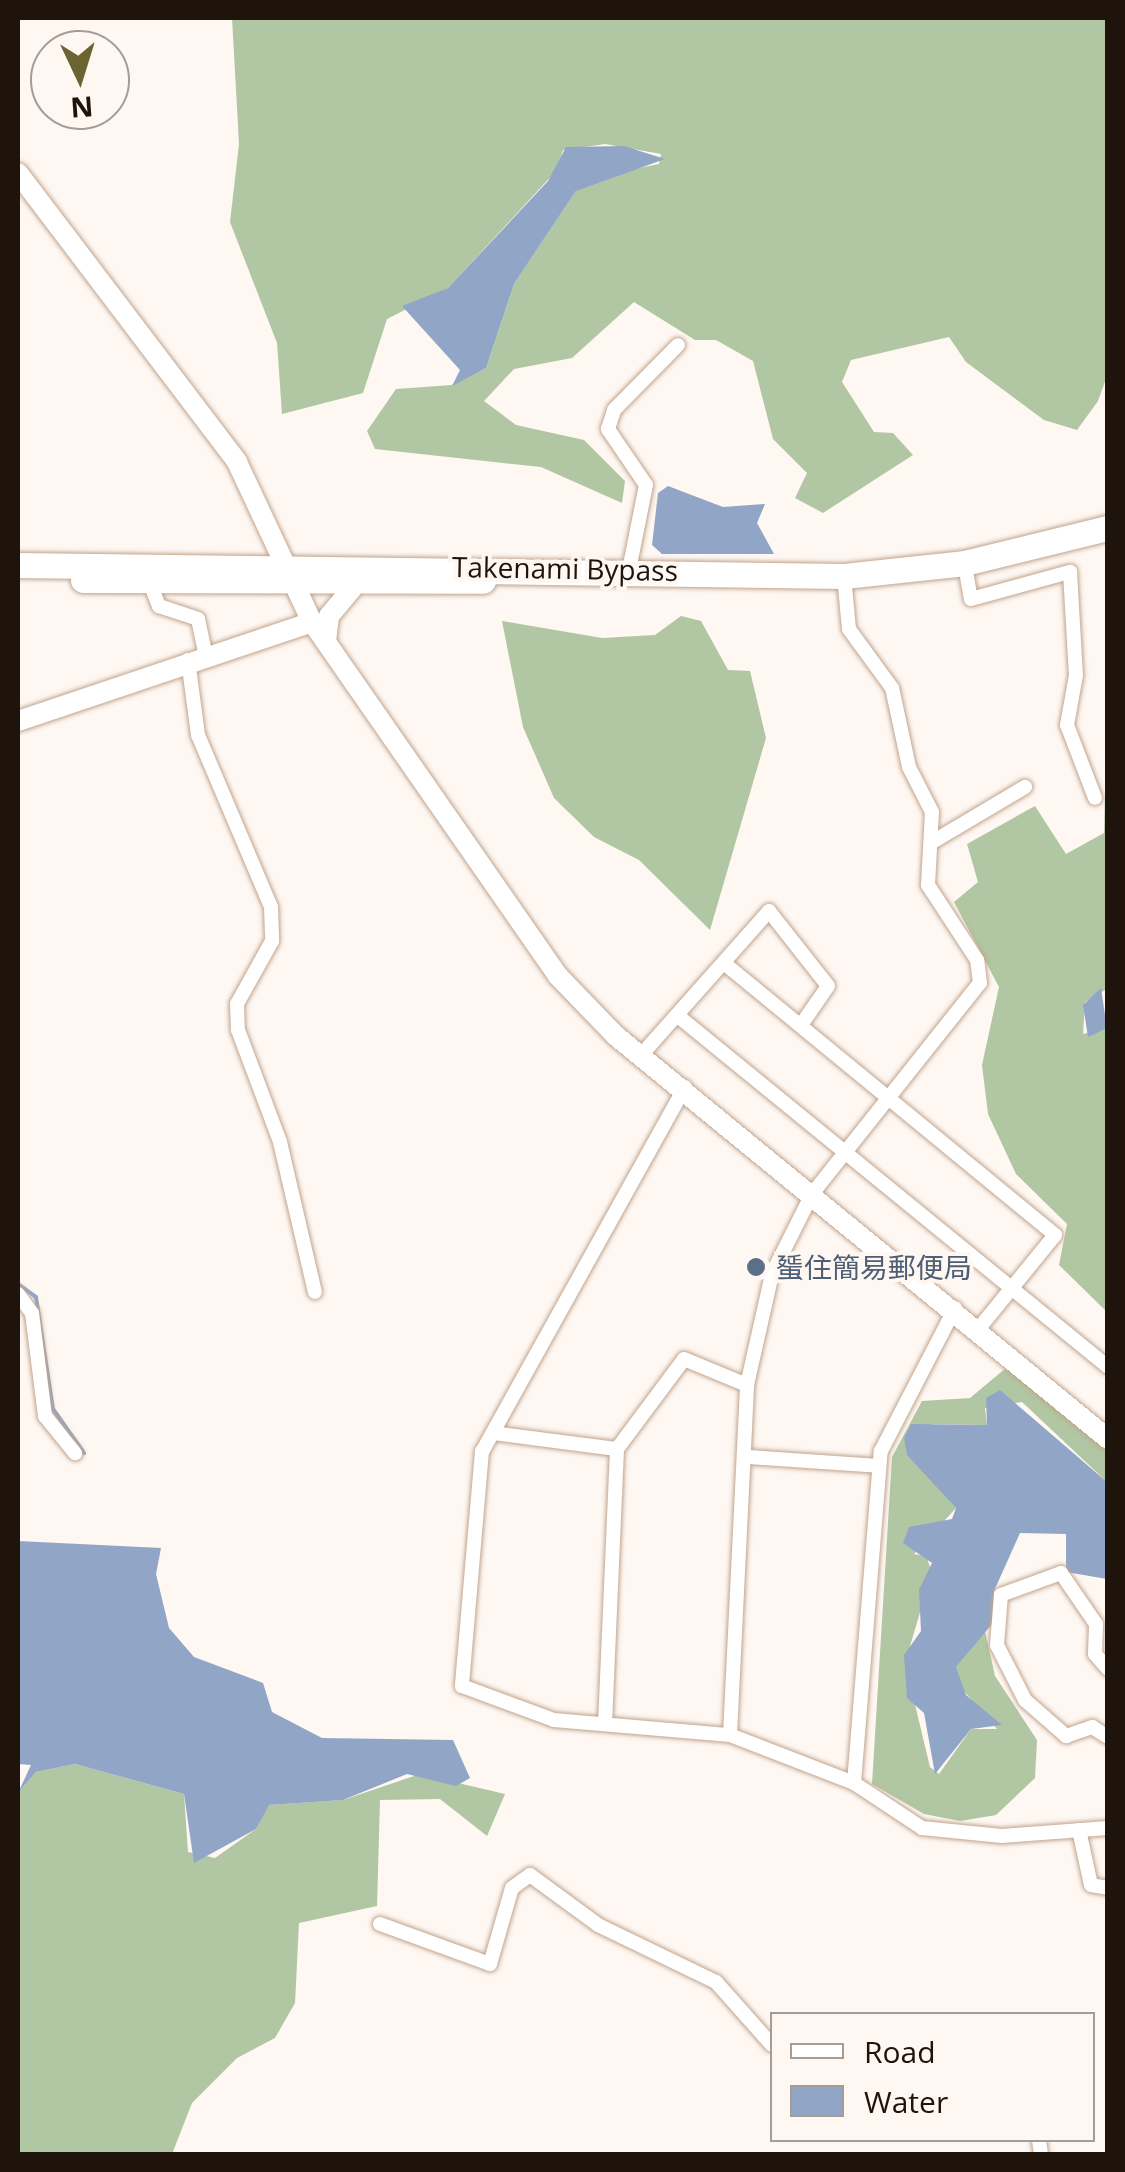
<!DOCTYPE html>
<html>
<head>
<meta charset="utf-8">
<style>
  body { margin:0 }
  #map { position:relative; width:1125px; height:2172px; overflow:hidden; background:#fef7f2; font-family:"Open Sans","Noto Sans JP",sans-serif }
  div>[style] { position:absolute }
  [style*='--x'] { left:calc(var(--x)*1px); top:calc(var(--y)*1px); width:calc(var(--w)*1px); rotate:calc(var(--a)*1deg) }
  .forest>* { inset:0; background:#b1c6a2 }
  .water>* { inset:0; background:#91a5c7 }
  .stream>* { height:4px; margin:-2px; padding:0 2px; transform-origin:2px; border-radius:2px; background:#91a5c7 }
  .roads { filter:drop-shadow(0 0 2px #c1a48c) drop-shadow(0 0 2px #c1a48c) }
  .street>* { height:14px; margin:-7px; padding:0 7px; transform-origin:7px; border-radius:7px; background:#fff }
  .secondary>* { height:20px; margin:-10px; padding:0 10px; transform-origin:10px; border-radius:10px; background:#fff }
  .highway>* { height:25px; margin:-12.5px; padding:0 12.5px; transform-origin:12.5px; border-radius:12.5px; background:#fff }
  .dots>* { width:28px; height:28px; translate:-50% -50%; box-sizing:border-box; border:5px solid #fef7f2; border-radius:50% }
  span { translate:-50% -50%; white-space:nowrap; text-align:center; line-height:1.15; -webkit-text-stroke:8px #fef7f2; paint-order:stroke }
  .street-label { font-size:28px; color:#1e140b }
  .service-label { font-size:28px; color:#4e5e75 }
  .left { translate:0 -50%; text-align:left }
  .frame { position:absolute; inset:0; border:20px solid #1e140b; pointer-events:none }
  .legend { position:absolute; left:770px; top:2012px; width:325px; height:130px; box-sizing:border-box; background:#fef7f2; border:2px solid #a49c96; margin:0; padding:12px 18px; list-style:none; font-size:30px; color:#1e140b }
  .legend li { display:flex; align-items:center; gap:20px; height:50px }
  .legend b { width:50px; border:2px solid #a49c96 }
  .north { position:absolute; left:30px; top:30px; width:100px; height:100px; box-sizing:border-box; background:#fef7f2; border:2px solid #a49c96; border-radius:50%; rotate:176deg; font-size:28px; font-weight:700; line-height:40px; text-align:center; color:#1e140b }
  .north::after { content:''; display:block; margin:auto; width:35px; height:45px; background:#6b6431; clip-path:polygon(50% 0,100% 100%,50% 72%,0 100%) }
</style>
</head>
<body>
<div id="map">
  <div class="forest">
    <i style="clip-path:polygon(232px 18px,1107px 18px,1108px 373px,1098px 401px,1077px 430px,1044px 420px,966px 362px,949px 337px,851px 360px,842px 382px,874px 432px,893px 433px,913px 455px,823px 513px,795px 498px,807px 473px,773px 439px,753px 361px,716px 340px,695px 340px,634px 302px,572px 358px,514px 369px,484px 401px,516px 425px,584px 440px,625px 481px,622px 503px,541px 467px,375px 449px,367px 431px,396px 389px,452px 385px,486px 368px,514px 284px,576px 191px,599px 176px,659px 164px,661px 154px,605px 144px,563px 150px,556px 171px,448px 288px,387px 319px,363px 393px,282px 414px,277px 343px,230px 222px,239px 144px)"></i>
    <i style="clip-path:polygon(681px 616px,701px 621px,728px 670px,750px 671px,766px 738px,710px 930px,639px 860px,594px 837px,554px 798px,523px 727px,502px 621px,602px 638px,655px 635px)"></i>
    <i style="clip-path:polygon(1107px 704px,1107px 989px,1085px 1002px,1083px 1034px,1107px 1028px,1107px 1312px,1059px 1265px,1067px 1224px,1016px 1174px,988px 1114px,982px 1065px,999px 987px,954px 902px,978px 882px,967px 844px,1035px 806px,1066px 854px,1104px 833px)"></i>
    <i style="clip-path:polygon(1006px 1368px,1107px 1448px,1107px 1482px,1022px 1402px,985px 1408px,987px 1425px,932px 1424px,927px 1472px,956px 1508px,914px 1554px,926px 1556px,932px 1572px,905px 1663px,930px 1767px,939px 1774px,971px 1729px,997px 1729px,962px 1689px,956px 1667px,985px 1631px,995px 1676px,1037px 1740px,1035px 1778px,996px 1815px,960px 1821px,924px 1814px,872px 1784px,892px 1457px,922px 1401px,970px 1398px)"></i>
    <i style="clip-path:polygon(75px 1764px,184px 1794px,188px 1852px,215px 1858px,256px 1829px,268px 1805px,343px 1800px,420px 1774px,505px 1794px,487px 1836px,440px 1799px,380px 1800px,377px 1906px,299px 1923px,295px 2003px,275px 2038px,237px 2058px,192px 2103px,172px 2154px,18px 2154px,18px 1793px,36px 1772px)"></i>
  </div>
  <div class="water">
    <i style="clip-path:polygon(624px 146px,665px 159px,576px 191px,514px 284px,486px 368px,452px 386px,460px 370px,402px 306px,448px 288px,548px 181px,566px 147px)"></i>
    <i style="clip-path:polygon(668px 486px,723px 507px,765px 504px,757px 523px,774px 554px,662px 554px,652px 545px,658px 493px)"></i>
    <i style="clip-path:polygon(1101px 988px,1107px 1028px,1088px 1037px,1083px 1005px)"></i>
    <i style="clip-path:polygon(1000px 1390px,1107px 1482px,1107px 1579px,1066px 1572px,1066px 1534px,1020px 1533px,994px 1591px,993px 1623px,956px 1667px,966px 1695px,1002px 1725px,971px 1729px,935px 1774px,924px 1713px,907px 1698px,904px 1655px,921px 1631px,919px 1590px,932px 1563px,903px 1543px,909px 1527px,952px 1519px,956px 1508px,907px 1455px,904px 1438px,911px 1424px,987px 1425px,986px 1398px)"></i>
    <i style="clip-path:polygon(18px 1541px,161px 1548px,156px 1574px,169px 1628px,194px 1657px,263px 1683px,272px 1712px,322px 1738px,453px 1740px,470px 1778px,456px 1786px,407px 1774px,343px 1800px,269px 1805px,256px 1829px,194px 1863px,184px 1794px,75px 1764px,36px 1772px,18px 1793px,31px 1765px,18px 1764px)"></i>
  </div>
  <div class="stream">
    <i style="--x:18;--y:1284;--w:22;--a:36"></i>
    <i style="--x:36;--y:1297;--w:113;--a:81.4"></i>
    <i style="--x:53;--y:1409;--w:54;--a:54.8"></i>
  </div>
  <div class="roads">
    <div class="street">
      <i style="--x:629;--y:570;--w:87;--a:-78.7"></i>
      <i style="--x:646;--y:485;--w:68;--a:-124.2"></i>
      <i style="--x:608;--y:429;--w:20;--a:-72"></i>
      <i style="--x:614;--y:410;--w:91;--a:-45.4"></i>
      <i style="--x:967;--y:577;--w:22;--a:80"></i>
      <i style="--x:971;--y:599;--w:103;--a:-15.3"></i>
      <i style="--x:1070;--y:572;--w:103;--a:86.7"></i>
      <i style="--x:1076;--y:675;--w:51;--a:100.2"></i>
      <i style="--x:1067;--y:725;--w:78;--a:69"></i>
      <i style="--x:150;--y:583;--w:25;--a:69"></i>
      <i style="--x:159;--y:606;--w:41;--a:18.4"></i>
      <i style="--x:198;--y:619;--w:35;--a:78"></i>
      <i style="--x:188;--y:660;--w:76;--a:82.4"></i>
      <i style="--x:198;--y:735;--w:187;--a:67"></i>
      <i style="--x:271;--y:907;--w:34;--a:88"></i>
      <i style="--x:272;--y:941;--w:72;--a:119.1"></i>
      <i style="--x:237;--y:1004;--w:26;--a:88"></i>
      <i style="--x:238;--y:1030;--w:120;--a:69.4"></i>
      <i style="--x:280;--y:1142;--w:154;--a:76.9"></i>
      <i style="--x:934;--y:841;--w:106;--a:-30.7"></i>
      <i style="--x:724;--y:963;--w:428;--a:39.4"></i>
      <i style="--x:1055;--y:1235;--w:119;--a:129.2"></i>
      <i style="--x:678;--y:1016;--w:555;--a:39.22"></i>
      <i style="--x:643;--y:1053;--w:190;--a:-48.4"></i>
      <i style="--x:769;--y:911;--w:95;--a:51.8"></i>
      <i style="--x:828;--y:986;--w:47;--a:124.7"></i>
      <i style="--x:685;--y:1087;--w:417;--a:119.1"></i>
      <i style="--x:482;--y:1451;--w:236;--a:94.9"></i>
      <i style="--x:462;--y:1686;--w:98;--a:20.3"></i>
      <i style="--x:554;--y:1720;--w:177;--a:4.9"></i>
      <i style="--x:730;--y:1735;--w:133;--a:21.2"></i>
      <i style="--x:854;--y:1783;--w:82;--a:33.5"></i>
      <i style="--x:922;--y:1828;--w:80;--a:5.7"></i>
      <i style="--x:1002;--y:1836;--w:106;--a:-4.3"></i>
      <i style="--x:18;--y:1294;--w:24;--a:54"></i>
      <i style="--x:32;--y:1313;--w:104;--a:82.8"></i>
      <i style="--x:45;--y:1416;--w:48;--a:51"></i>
      <i style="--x:493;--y:1433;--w:125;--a:7.4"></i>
      <i style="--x:748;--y:1457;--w:131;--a:3.9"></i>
      <i style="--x:1108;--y:1669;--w:20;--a:-131"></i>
      <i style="--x:1095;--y:1654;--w:30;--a:-88"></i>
      <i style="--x:1096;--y:1624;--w:62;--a:-124.5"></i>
      <i style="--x:1061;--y:1573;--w:64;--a:159.9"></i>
      <i style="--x:1001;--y:1595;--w:50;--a:94.6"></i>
      <i style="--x:997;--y:1645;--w:62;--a:63"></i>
      <i style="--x:1025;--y:1700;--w:55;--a:41.3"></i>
      <i style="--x:1066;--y:1736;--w:28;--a:-19"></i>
      <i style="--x:1092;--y:1727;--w:19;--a:32"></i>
      <i style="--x:605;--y:1724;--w:275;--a:-87.5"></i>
      <i style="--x:617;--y:1449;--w:112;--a:-53.3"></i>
      <i style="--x:684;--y:1359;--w:68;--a:22.4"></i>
      <i style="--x:730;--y:1735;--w:350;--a:-87.2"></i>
      <i style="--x:747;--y:1385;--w:114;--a:-77.3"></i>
      <i style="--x:772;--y:1274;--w:89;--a:-63.4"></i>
      <i style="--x:812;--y:1194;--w:270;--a:-51.5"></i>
      <i style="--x:980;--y:983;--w:23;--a:-97"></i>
      <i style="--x:977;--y:960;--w:90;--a:-123.2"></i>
      <i style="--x:928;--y:885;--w:73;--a:-86.9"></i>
      <i style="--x:932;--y:812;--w:51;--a:-117.1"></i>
      <i style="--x:909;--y:767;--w:81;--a:-102.1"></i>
      <i style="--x:892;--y:688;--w:73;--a:-126.1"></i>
      <i style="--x:849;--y:629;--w:53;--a:-95.4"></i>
      <i style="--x:854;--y:1783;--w:333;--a:-85.4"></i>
      <i style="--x:881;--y:1451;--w:161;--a:-62.6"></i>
      <i style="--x:1079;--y:1830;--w:56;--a:77.7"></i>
      <i style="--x:1091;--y:1885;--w:17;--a:10"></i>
      <i style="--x:380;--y:1924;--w:117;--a:20"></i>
      <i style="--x:490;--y:1964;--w:79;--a:-73.9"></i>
      <i style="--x:512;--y:1888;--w:22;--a:-36"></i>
      <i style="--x:530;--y:1875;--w:84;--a:36.3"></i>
      <i style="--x:598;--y:1925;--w:131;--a:25.8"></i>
      <i style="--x:716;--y:1982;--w:84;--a:48.4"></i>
      <i style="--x:1039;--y:2140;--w:14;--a:82"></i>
    </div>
    <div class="secondary">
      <i style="--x:18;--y:173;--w:363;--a:52.8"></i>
      <i style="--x:237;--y:462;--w:177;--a:64.9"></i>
      <i style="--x:312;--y:622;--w:431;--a:55.2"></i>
      <i style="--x:558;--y:976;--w:83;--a:46"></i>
      <i style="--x:616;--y:1036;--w:636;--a:39.32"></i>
      <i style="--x:326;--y:641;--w:25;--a:-83"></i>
      <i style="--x:329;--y:616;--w:40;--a:-50"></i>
      <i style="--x:18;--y:721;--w:310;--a:-18.6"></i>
    </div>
    <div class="highway">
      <i style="--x:18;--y:565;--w:826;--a:0.76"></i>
      <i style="--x:844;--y:576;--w:122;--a:-6.1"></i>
      <i style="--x:965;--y:563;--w:147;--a:-13.8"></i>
      <i style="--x:83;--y:580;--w:400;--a:0.1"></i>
    </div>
  </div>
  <div class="dots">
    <i style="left:756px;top:1267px;background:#5c6f8a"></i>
  </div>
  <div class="street-label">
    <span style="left:565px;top:568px;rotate:1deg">Takenami Bypass</span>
  </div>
  <div class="service-label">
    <span class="left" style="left:776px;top:1267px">蜑住簡易郵便局</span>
  </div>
  <div class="frame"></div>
  <ul class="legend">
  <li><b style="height:12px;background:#fff"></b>Road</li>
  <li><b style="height:28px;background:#91a5c7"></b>Water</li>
  </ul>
  <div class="north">N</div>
</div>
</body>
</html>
